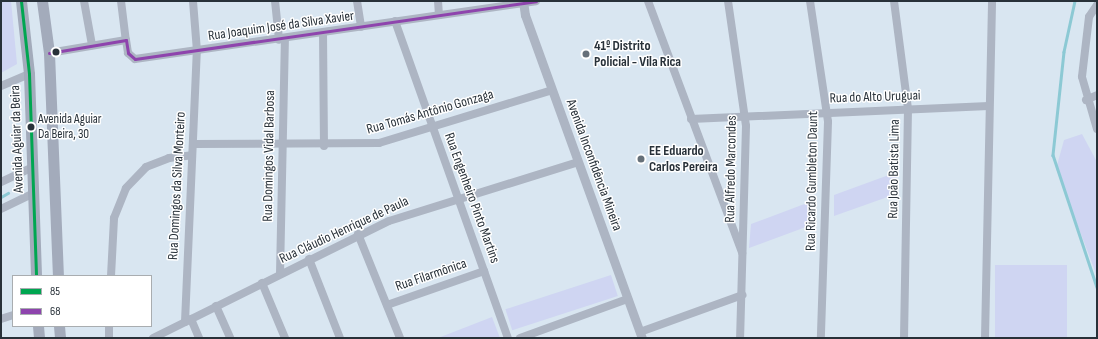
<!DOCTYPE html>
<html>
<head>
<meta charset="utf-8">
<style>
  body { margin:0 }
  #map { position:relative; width:1098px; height:339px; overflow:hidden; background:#d9e6f1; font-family:"Sofia Sans Condensed",sans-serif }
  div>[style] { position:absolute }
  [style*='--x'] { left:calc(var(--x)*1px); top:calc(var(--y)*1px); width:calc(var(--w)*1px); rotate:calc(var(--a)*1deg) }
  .green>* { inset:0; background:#cfd5f2; transform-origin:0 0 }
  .stream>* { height:2.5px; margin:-1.25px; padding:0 1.25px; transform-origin:1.25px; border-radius:1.25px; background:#8cc9d4 }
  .minor>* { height:8px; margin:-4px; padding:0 4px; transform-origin:4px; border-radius:4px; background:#adb5c3 }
  .tertiary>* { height:9px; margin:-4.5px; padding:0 4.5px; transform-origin:4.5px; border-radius:4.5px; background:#adb5c3 }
  .secondary>* { height:11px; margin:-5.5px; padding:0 5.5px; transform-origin:5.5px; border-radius:5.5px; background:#a3abbb }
  .bus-1>* { height:3px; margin:-1.5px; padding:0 1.5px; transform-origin:1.5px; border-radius:1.5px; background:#00a651 }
  .bus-2>* { height:3px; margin:-1.5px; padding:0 1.5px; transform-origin:1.5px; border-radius:1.5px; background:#8e44ad }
  .dots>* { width:11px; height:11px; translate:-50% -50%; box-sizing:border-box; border:2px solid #fff; border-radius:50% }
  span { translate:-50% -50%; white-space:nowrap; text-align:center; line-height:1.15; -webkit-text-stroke:3px #fff; paint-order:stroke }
  .bus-label { font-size:13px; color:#283139 }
  .left { translate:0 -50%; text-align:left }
  .street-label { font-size:14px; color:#283139 }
  .poi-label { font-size:14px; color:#283139; font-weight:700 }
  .frame { position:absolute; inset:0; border:2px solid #283139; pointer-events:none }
  .legend { position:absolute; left:12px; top:275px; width:140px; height:52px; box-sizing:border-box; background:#fff; border:1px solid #a9adb0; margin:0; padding:5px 7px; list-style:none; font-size:12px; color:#283139 }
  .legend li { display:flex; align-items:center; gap:8px; height:20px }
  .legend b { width:20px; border:1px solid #a9adb0 }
</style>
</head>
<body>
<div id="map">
  <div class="green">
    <i style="clip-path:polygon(1px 1px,11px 1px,17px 64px,1px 73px)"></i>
    <i style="clip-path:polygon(1082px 134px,1097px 162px,1097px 276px,1056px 169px,1064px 140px)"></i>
    <i style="clip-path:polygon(897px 172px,896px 194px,834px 216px,834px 195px)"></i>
    <i style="clip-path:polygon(815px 200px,814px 224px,749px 248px,751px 224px)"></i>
    <i style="left:995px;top:265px;width:72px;height:73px"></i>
    <i style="left:611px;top:275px;width:22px;height:111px;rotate:72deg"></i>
    <i style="clip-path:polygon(492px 317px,500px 338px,438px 338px)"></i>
  </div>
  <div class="stream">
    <i style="--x:1075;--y:1;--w:52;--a:102.2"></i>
    <i style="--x:1064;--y:52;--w:104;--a:96.1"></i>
    <i style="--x:1053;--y:155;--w:139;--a:71.6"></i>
    <i style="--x:1;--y:197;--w:8;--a:-30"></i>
  </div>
  <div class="minor">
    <i style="--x:84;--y:1;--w:45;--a:79.7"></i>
    <i style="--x:121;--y:1;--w:39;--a:83"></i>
    <i style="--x:275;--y:1;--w:39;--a:84"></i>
    <i style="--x:357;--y:1;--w:26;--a:81"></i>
    <i style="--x:438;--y:1;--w:14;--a:86"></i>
    <i style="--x:648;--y:1;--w:269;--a:69.5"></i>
    <i style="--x:728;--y:1;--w:126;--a:81.8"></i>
    <i style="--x:746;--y:126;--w:212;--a:91.6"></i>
    <i style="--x:810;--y:1;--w:122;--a:81.5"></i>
    <i style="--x:828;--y:122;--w:216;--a:91.9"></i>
    <i style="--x:894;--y:1;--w:109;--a:82.6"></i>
    <i style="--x:908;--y:109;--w:229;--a:91"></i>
    <i style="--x:1097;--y:5;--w:14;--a:124"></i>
    <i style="--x:1089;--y:17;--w:60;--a:96.7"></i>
    <i style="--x:1082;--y:77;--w:54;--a:73.9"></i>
    <i style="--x:395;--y:21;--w:337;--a:70.4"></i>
    <i style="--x:323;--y:33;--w:113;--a:89.5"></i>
    <i style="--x:49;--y:53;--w:78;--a:-9.6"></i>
    <i style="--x:126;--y:40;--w:13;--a:81"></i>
    <i style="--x:128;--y:53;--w:9;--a:41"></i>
    <i style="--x:135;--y:59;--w:405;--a:-8.2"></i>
    <i style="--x:1;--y:86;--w:30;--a:-23"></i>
    <i style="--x:1086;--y:100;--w:12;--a:-24"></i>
    <i style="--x:691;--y:119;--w:298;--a:-2.5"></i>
    <i style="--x:193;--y:144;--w:186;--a:-0.3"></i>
    <i style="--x:379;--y:143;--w:181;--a:-17"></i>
    <i style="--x:1;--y:182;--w:35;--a:-25"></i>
    <i style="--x:1;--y:209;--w:37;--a:-26"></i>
    <i style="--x:358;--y:234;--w:112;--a:68"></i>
    <i style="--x:309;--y:259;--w:85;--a:68.6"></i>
    <i style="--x:280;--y:274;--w:235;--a:-88.8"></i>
    <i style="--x:111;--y:276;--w:58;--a:-87"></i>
    <i style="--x:114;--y:218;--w:32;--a:-68"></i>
    <i style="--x:126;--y:188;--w:29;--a:-46"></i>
    <i style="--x:146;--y:167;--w:25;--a:-21"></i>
    <i style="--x:169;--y:158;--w:23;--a:-7"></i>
    <i style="--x:262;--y:283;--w:60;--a:67.3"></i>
    <i style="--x:387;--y:305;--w:103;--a:-19.3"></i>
    <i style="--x:216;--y:306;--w:35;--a:66"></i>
    <i style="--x:1;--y:319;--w:13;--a:-18"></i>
    <i style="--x:191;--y:319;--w:21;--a:67"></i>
    <i style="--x:185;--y:322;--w:271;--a:-87.5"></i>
    <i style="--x:197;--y:51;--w:50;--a:-94.6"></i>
    <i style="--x:640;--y:332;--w:109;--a:-19.9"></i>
    <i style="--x:109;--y:338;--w:12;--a:-90"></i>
    <i style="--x:153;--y:338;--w:263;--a:-26.4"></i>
    <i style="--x:389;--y:221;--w:198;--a:-17.3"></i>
    <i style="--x:520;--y:338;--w:115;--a:-19.9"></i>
    <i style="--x:985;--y:338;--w:337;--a:-88.8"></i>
  </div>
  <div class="tertiary">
    <i style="--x:523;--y:1;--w:14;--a:82"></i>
    <i style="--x:525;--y:15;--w:344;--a:70.1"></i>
  </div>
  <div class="secondary">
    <i style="--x:21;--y:1;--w:73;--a:83.7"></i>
    <i style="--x:29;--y:74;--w:202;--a:88"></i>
    <i style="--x:42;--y:1;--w:52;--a:82.3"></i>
    <i style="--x:49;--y:53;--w:223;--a:87.7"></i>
    <i style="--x:38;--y:326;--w:12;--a:85"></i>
    <i style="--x:59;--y:326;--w:12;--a:85"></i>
  </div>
  <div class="bus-1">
    <i style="--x:21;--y:1;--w:73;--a:83.7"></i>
    <i style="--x:29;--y:74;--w:202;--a:88"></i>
  </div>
  <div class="bus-2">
    <i style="--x:49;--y:53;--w:78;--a:-9.6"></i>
    <i style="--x:126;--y:40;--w:13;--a:81"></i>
    <i style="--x:128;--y:53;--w:9;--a:41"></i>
    <i style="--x:135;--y:59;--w:405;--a:-8.2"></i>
  </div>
  <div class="dots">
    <i style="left:56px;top:52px;background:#283139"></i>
    <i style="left:586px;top:54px;background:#667079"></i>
    <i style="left:31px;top:127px;background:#283139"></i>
    <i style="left:641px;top:159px;background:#667079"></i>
  </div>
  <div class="bus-label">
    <span class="left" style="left:38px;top:127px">Avenida Aguiar<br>Da Beira, 30</span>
  </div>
  <div class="street-label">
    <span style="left:281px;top:26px;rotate:-8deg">Rua Joaquim José da Silva Xavier</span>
    <span style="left:875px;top:97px;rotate:-2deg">Rua do Alto Uruguai</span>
    <span style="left:430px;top:112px;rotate:-16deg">Rua Tomás Antônio Gonzaga</span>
    <span style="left:17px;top:139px;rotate:-92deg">Avenida Aguiar da Beira</span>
    <span style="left:269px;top:156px;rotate:-89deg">Rua Domingos Vidal Barbosa</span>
    <span style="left:594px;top:165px;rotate:70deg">Avenida Inconfidência Mineira</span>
    <span style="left:731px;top:169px;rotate:-89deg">Rua Alfredo Marcondes</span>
    <span style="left:894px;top:169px;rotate:-89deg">Rua João Batista Lima</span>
    <span style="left:812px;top:181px;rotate:-89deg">Rua Ricardo Gumbleton Daunt</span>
    <span style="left:177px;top:186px;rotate:-87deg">Rua Domingos da Silva Monteiro</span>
    <span style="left:472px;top:198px;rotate:70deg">Rua Engenheiro Pinto Martins</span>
    <span style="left:344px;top:230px;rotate:-25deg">Rua Cláudio Henrique de Paula</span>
    <span style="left:431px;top:275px;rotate:-19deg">Rua Filarmônica</span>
  </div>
  <div class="poi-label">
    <span class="left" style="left:594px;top:54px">41º Distrito<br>Policial - Vila Rica</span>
    <span class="left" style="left:649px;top:159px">EE Eduardo<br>Carlos Pereira</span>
  </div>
  <div class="frame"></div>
  <ul class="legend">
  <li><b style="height:5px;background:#00a651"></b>85</li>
  <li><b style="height:5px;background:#8e44ad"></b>68</li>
  </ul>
</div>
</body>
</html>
